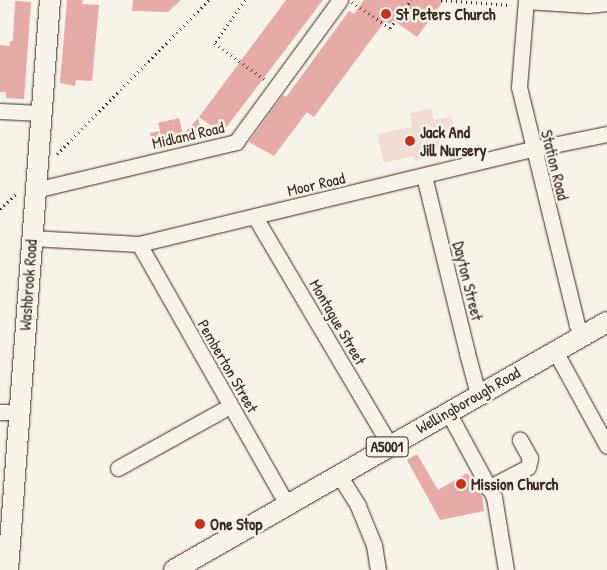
<!DOCTYPE html>
<html>
<head>
<meta charset="utf-8">
<style>
  body { margin:0 }
  #map { position:relative; width:607px; height:570px; overflow:hidden; background:#f7f3e8; font-family:"Patrick Hand",sans-serif }
  div>[style] { position:absolute }
  [style*='--x'] { left:calc(var(--x)*1px); top:calc(var(--y)*1px); width:calc(var(--w)*1px); rotate:calc(var(--a)*1deg) }
  .built>* { inset:0; background:#f2ddd4 }
  .building>* { inset:0; background:#e6aba6 }
  .path>* { height:2.5px; margin-top:-1.25px; transform-origin:0; background:repeating-linear-gradient(90deg,#3b2a1e 0 1px,transparent 0 5px) }
  .roads { filter:drop-shadow(0 0 1px #3b2a1e) drop-shadow(0 0 1px #3b2a1e) }
  .minor>* { height:15px; margin:-7.5px; padding:0 7.5px; transform-origin:7.5px; border-radius:7.5px; background:#f7f3e8 }
  .major>* { height:20px; margin:-10px; padding:0 10px; transform-origin:10px; border-radius:10px; background:#f7f3e8 }
  .dots>* { width:14px; height:14px; translate:-50% -50%; box-sizing:border-box; border:2px solid #f7f3e8; border-radius:50% }
  span { translate:-50% -50%; white-space:nowrap; text-align:center; line-height:1.15; -webkit-text-stroke:5px #f7f3e8; paint-order:stroke }
  .shield-label span { padding:1px 4px; background:#f7f3e8; border:1px solid; border-radius:4px; -webkit-text-stroke-width:0 }
  .shield-label { font-size:15px; color:#3b2a1e; font-weight:700 }
  .poi-label { font-size:16px; color:#3b2a1e; font-weight:700 }
  .left { translate:0 -50%; text-align:left }
  .street-label { font-size:16px; color:#3b2a1e }
</style>
</head>
<body>
<div id="map">
  <div class="built">
    <i style="clip-path:polygon(431px 108px,434px 120px,452px 116px,455px 131px,441px 135px,443px 148px,428px 152px,429px 157px,415px 161px,413px 156px,384px 163px,377px 134px,412px 127px,410px 113px)"></i>
  </div>
  <div class="building">
    <i style="clip-path:polygon(67px 0,83px 0,82px 4px,99px 5px,92px 81px,76px 80px,75px 86px,60px 83px)"></i>
    <i style="clip-path:polygon(133px 0,181px 0,168px 12px,132px 11px)"></i>
    <i style="clip-path:polygon(286px 0,323px 0,222px 133px,199px 117px)"></i>
    <i style="clip-path:polygon(364px 0,444px 0,417px 37px,393px 20px,390px 24px,385px 21px,314px 117px,307px 112px,274px 156px,249px 142px,283px 95px,286px 97px,349px 11px,354px 14px)"></i>
    <i style="clip-path:polygon(15px 1px,31px 2px,24px 99px,6px 98px,6px 92px,0 92px,0 45px,10px 46px,10px 41px,13px 41px)"></i>
    <i style="clip-path:polygon(179px 118px,183px 135px,198px 118px,203px 139px,154px 150px,150px 133px,160px 131px,158px 123px)"></i>
    <i style="clip-path:polygon(417px 454px,438px 490px,467px 473px,482px 496px,484px 511px,440px 520px,407px 460px)"></i>
  </div>
  <div class="path">
    <i style="--x:245;--y:0;--w:52;--a:124.9"></i>
    <i style="--x:215;--y:43;--w:62;--a:36.5"></i>
    <i style="--x:441;--y:0;--w:70;--a:4.1"></i>
    <i style="--x:352;--y:2;--w:46;--a:34.4"></i>
    <i style="--x:390;--y:28;--w:35;--a:-53"></i>
    <i style="--x:57;--y:154;--w:216;--a:-45.4"></i>
    <i style="--x:0;--y:209;--w:22;--a:-43"></i>
  </div>
  <div class="roads">
    <div class="minor">
      <i style="--x:526;--y:0;--w:87;--a:94.6"></i>
      <i style="--x:519;--y:87;--w:245;--a:76.3"></i>
      <i style="--x:577;--y:325;--w:11;--a:63"></i>
      <i style="--x:526;--y:1;--w:62;--a:3.7"></i>
      <i style="--x:588;--y:5;--w:19;--a:-6"></i>
      <i style="--x:0;--y:111;--w:41;--a:2.8"></i>
      <i style="--x:424;--y:176;--w:182;--a:76.3"></i>
      <i style="--x:467;--y:353;--w:35;--a:75"></i>
      <i style="--x:476;--y:387;--w:8;--a:50"></i>
      <i style="--x:35;--y:190;--w:207;--a:-13.4"></i>
      <i style="--x:236;--y:142;--w:176;--a:-53.8"></i>
      <i style="--x:255;--y:217;--w:265;--a:59.4"></i>
      <i style="--x:31;--y:238;--w:108;--a:3.2"></i>
      <i style="--x:139;--y:244;--w:405;--a:-13.6"></i>
      <i style="--x:533;--y:149;--w:76;--a:-11.5"></i>
      <i style="--x:139;--y:244;--w:300;--a:60.4"></i>
      <i style="--x:555;--y:351;--w:108;--a:61.3"></i>
      <i style="--x:0;--y:412;--w:19;--a:0"></i>
      <i style="--x:448;--y:412;--w:97;--a:61.6"></i>
      <i style="--x:494;--y:497;--w:74;--a:80.7"></i>
      <i style="--x:118;--y:468;--w:128;--a:-29"></i>
      <i style="--x:339;--y:475;--w:36;--a:58"></i>
      <i style="--x:358;--y:506;--w:42;--a:67.7"></i>
      <i style="--x:374;--y:545;--w:25;--a:81"></i>
      <i style="--x:488;--y:488;--w:45;--a:-27.7"></i>
      <i style="--x:528;--y:467;--w:9;--a:-77"></i>
      <i style="--x:530;--y:458;--w:21;--a:-119"></i>
    </div>
    <div class="major">
      <i style="--x:8;--y:570;--w:572;--a:-85.79"></i>
      <i style="--x:174;--y:570;--w:499;--a:-29.8"></i>
    </div>
  </div>
  <div class="dots">
    <i style="left:386px;top:14px;background:#c8321e"></i>
    <i style="left:410px;top:141px;background:#c8321e"></i>
    <i style="left:461px;top:484px;background:#c8321e"></i>
    <i style="left:200px;top:524px;background:#c8321e"></i>
  </div>
  <div class="shield-label">
    <span style="left:387px;top:447px">A5001</span>
  </div>
  <div class="poi-label">
    <span class="left" style="left:396px;top:14px">St Peters Church</span>
    <span class="left" style="left:420px;top:141px">Jack And<br>Jill Nursery</span>
    <span class="left" style="left:471px;top:484px">Mission Church</span>
    <span class="left" style="left:210px;top:524px">One Stop</span>
  </div>
  <div class="street-label">
    <span style="left:188px;top:135px;rotate:-13deg">Midland Road</span>
    <span style="left:555px;top:165px;rotate:76deg">Station Road</span>
    <span style="left:316px;top:184px;rotate:-13deg">Moor Road</span>
    <span style="left:468px;top:281px;rotate:76deg">Dayton Street</span>
    <span style="left:28px;top:285px;rotate:-86deg">Washbrook Road</span>
    <span style="left:338px;top:322px;rotate:60deg">Montague Street</span>
    <span style="left:228px;top:366px;rotate:60deg">Pemberton Street</span>
    <span style="left:468px;top:400px;rotate:-30deg">Wellingborough Road</span>
  </div>
</div>
</body>
</html>
